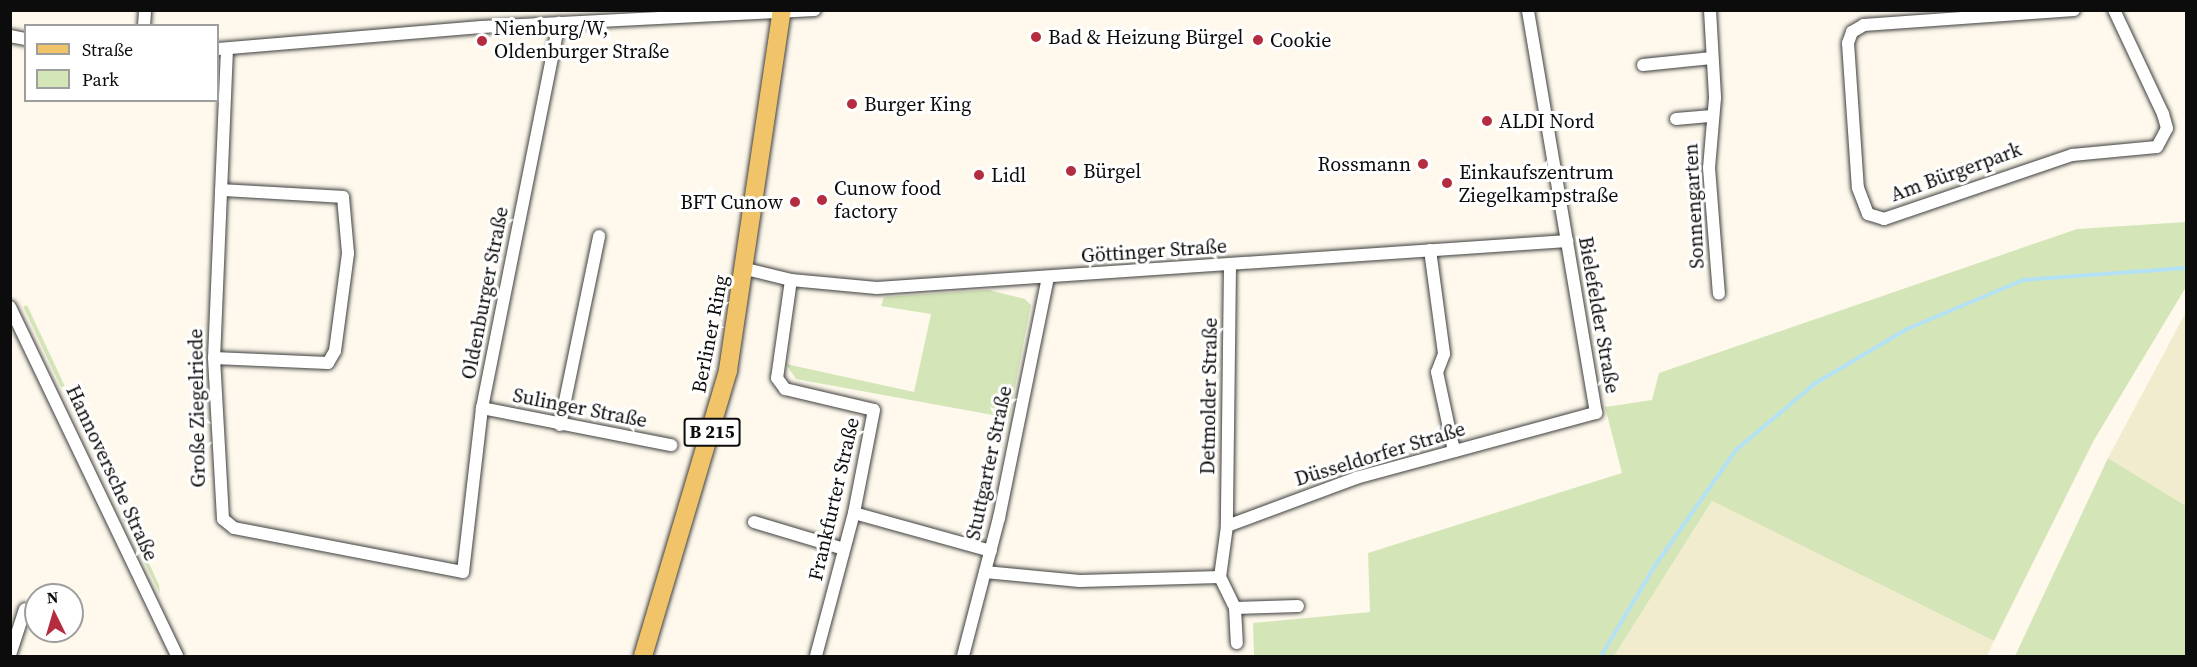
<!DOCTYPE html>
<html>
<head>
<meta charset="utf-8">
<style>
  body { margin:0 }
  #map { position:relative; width:2197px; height:667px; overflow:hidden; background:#fef9ec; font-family:"Source Serif 4",serif }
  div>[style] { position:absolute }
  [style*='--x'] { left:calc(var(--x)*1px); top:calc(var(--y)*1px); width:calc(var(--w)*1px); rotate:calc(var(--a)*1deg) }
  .farmland>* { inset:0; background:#f2ecce }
  .green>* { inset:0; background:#d4e6b8; transform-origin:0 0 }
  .stream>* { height:4px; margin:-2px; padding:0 2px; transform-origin:2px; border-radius:2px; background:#b4e1f3 }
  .roads { filter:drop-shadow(0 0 2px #3f3f3f) drop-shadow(0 0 2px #3f3f3f) }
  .minor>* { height:12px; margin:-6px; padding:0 6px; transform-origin:6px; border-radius:6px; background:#fff }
  .primary>* { height:18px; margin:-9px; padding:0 9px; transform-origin:9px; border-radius:9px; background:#f1c469 }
  .dots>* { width:16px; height:16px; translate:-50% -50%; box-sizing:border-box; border:3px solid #fff; border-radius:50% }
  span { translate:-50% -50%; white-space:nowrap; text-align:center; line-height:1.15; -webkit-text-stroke:6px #fff; paint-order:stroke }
  .shield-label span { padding:2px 4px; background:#fff; border:2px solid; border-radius:4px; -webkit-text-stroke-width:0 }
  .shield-label { font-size:18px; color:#0c0c0c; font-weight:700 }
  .poi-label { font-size:20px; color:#0c0c0c }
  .left { translate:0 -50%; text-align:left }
  .right { translate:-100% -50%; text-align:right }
  .street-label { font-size:20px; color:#0c0c0c }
  .frame { position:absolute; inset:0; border:12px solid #0c0c0c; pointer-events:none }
  .legend { position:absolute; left:24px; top:24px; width:195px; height:78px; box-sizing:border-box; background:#fff; border:2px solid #9e9e9e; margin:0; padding:8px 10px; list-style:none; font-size:18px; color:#0c0c0c }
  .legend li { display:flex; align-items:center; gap:12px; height:30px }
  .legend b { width:30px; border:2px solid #9e9e9e }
  .north { position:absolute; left:24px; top:583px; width:60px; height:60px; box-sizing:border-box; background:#fff; border:2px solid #9e9e9e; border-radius:50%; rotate:355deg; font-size:16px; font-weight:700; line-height:24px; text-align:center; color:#0c0c0c }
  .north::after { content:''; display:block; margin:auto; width:21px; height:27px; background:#b42c3f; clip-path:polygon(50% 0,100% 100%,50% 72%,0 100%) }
</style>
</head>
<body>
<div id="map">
  <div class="farmland">
    <i style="clip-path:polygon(2186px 312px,2186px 506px,2108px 458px)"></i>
    <i style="clip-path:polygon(1712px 501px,1994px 641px,1987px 656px,1614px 656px)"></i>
  </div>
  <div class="green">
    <i style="clip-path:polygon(2186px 222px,2186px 287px,2094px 440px,1994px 641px,1712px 501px,1614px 656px,1254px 656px,1253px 623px,1370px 612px,1368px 553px,1622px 473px,1605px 407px,1652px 400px,1659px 373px,2077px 229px)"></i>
    <i style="clip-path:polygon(989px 290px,1025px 299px,1031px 305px,1009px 418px,796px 379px,786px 364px,914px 392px,931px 314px,881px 306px,884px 297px)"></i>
    <i style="left:27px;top:305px;width:89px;height:4px;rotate:65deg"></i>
    <i style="clip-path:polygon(2108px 458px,2186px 506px,2186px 656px,2015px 656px)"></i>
    <i style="clip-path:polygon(127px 515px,159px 585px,160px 594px,122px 517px)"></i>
  </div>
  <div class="stream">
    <i style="--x:1601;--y:656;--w:104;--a:-59.2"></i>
    <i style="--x:1654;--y:567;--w:143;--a:-55"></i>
    <i style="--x:1736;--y:450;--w:102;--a:-40.2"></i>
    <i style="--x:1814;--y:384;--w:108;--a:-30.6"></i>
    <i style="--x:1907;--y:329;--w:126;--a:-22.9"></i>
    <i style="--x:2023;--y:280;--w:163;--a:-4.2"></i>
  </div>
  <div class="roads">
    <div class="minor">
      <i style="--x:1710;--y:10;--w:88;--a:86.7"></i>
      <i style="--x:1715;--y:98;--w:70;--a:94.9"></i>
      <i style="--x:1709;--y:168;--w:126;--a:85.5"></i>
      <i style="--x:2074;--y:10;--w:211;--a:175.9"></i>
      <i style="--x:1864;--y:25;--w:14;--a:150"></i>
      <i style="--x:1852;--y:32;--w:12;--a:110"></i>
      <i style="--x:1848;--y:43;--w:145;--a:86.1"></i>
      <i style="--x:1858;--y:188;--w:28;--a:69"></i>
      <i style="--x:1868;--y:214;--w:17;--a:17"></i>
      <i style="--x:1884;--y:219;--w:199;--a:-18.8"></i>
      <i style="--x:2072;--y:155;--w:85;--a:-5.4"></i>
      <i style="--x:2157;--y:147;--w:21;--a:-62"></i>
      <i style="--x:2167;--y:128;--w:15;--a:-106"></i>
      <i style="--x:2163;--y:114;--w:115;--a:-115.2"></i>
      <i style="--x:144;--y:26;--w:16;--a:-86"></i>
      <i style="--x:10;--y:36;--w:16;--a:11"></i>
      <i style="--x:218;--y:49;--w:264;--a:-4.8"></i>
      <i style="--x:481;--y:27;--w:334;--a:-2.9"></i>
      <i style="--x:227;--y:49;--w:309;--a:92.4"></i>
      <i style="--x:214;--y:358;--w:161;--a:86.8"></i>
      <i style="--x:223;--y:519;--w:14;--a:39"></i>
      <i style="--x:234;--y:528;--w:233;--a:10.9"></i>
      <i style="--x:463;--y:572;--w:165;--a:-83.4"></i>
      <i style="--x:482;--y:408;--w:393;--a:-78.7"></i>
      <i style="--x:1643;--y:65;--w:69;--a:-5.8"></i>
      <i style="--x:1676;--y:119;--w:36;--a:-5"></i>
      <i style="--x:1430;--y:250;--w:105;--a:82.3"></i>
      <i style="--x:1444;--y:354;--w:19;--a:111"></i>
      <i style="--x:1437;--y:372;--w:81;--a:77.9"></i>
      <i style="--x:1230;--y:266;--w:260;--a:90.7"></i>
      <i style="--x:1227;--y:526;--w:51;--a:97.8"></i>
      <i style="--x:1220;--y:577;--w:34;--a:64"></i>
      <i style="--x:1235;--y:608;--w:63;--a:-1.8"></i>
      <i style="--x:746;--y:269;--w:46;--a:13.7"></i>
      <i style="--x:791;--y:280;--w:86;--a:5.3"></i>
      <i style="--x:877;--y:288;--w:692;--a:-3.9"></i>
      <i style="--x:791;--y:280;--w:99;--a:98.1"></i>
      <i style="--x:777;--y:378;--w:14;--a:54"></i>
      <i style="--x:785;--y:389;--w:91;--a:13.3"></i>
      <i style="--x:874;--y:410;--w:105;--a:101"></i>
      <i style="--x:854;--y:513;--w:148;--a:104.9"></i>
      <i style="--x:10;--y:307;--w:387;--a:64.4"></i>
      <i style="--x:214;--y:358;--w:114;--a:2.5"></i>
      <i style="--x:328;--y:363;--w:14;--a:-60"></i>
      <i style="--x:335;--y:351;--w:99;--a:-82.4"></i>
      <i style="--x:348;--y:253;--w:56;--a:-95.1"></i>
      <i style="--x:343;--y:197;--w:122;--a:-176.7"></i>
      <i style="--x:482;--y:408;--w:193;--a:11.1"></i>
      <i style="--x:560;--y:425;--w:193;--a:-78.3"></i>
      <i style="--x:854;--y:513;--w:142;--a:15.5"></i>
      <i style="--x:754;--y:522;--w:94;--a:16.7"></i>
      <i style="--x:1227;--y:526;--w:138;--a:-20.4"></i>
      <i style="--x:1356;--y:478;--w:249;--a:-15.2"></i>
      <i style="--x:1596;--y:413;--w:409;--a:-99.6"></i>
      <i style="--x:985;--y:572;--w:95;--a:5.4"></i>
      <i style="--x:1080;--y:581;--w:140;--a:-1.6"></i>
      <i style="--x:1235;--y:608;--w:35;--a:87"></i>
      <i style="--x:10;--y:655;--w:48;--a:-71.9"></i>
      <i style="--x:963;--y:656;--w:143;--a:-75.4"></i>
      <i style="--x:999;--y:518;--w:246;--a:-78.5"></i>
    </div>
    <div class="primary">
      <i style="--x:643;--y:656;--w:298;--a:-73.4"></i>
      <i style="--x:728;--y:370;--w:364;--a:-81.5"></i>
    </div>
  </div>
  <div class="dots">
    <i style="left:1036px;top:37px;background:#b42c3f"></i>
    <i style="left:1258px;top:40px;background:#b42c3f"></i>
    <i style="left:482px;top:41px;background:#b42c3f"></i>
    <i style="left:852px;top:104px;background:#b42c3f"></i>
    <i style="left:1487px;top:121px;background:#b42c3f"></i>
    <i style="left:1423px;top:164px;background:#b42c3f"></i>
    <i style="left:1071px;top:171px;background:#b42c3f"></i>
    <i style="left:979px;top:175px;background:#b42c3f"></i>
    <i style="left:1447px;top:183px;background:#b42c3f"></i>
    <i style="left:822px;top:200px;background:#b42c3f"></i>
    <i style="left:795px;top:202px;background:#b42c3f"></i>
  </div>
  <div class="shield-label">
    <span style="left:712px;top:432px">B 215</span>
  </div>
  <div class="poi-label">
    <span class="left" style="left:494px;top:40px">Nienburg/W,<br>Oldenburger Straße</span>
    <span class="left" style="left:1048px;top:37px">Bad &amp; Heizung Bürgel</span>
    <span class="left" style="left:1270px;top:40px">Cookie</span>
    <span class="left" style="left:864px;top:104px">Burger King</span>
    <span class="left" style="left:1499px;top:121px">ALDI Nord</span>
    <span class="right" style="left:1411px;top:164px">Rossmann</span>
    <span class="left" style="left:1083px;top:171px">Bürgel</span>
    <span class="left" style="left:1459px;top:184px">Einkaufszentrum<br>Ziegelkampstraße</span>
    <span class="left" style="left:991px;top:175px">Lidl</span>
    <span class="left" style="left:834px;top:200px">Cunow food<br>factory</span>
    <span class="right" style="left:783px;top:202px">BFT Cunow</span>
  </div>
  <div class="street-label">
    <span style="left:1956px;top:172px;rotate:-20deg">Am Bürgerpark</span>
    <span style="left:1694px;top:206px;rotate:-93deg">Sonnengarten</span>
    <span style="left:1154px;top:251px;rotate:-4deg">Göttinger Straße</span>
    <span style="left:485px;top:293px;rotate:-79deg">Oldenburger Straße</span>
    <span style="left:1599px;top:315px;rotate:80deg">Bielefelder Straße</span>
    <span style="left:710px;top:334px;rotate:-79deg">Berliner Ring</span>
    <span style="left:1209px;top:396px;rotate:-89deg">Detmolder Straße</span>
    <span style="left:197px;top:408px;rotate:-91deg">Große Ziegelriede</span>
    <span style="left:580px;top:408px;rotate:11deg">Sulinger Straße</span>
    <span style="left:1380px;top:454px;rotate:-17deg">Düsseldorfer Straße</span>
    <span style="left:989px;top:463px;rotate:-78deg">Stuttgarter Straße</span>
    <span style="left:112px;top:473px;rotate:65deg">Hannoversche Straße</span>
    <span style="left:834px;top:499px;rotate:-77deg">Frankfurter Straße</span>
  </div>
  <div class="frame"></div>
  <ul class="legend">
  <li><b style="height:8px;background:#f1c469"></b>Straße</li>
  <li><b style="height:16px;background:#d4e6b8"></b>Park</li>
  </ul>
  <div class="north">N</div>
</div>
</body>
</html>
